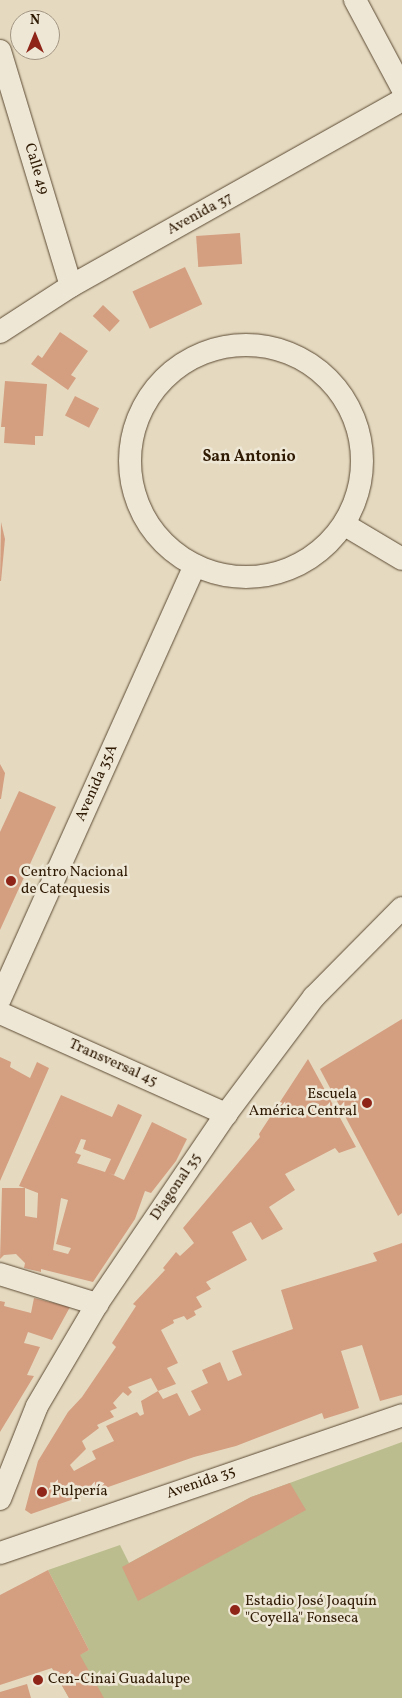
<!DOCTYPE html>
<html>
<head>
<meta charset="utf-8">
<style>
  body { margin:0 }
  #map { position:relative; width:402px; height:1698px; overflow:hidden; background:#e5dac0; font-family:Vollkorn,serif }
  div>[style] { position:absolute }
  [style*='--x'] { left:calc(var(--x)*1px); top:calc(var(--y)*1px); width:calc(var(--w)*1px); rotate:calc(var(--a)*1deg) }
  .green>* { inset:0; background:#bbbd8e }
  .building>* { inset:0; background:#d49e81; transform-origin:0 0 }
  .roads { filter:drop-shadow(0 0 1px #5c4a33) drop-shadow(0 0 1px #5c4a33) }
  .street>* { height:22px; margin:-11px; padding:0 11px; transform-origin:11px; border-radius:11px; background:#eee7d6 }
  .street>.ring { margin:-11px; padding:0; box-sizing:content-box; background:none; border:22px solid #eee7d6; border-radius:50% }
  .dots>* { width:14px; height:14px; translate:-50% -50%; box-sizing:border-box; border:2px solid #eee7d6; border-radius:50% }
  span { translate:-50% -50%; white-space:nowrap; text-align:center; line-height:1.15; -webkit-text-stroke:5px #eee7d6; paint-order:stroke }
  .street-label { font-size:15px; color:#2f1a04 }
  .poi-label { font-size:15px; color:#2f1a04 }
  .left { translate:0 -50%; text-align:left }
  .right { translate:-100% -50%; text-align:right }
  .neighbourhood-label { font-size:16px; color:#2f1a04; font-weight:700 }
  .north { position:absolute; left:10px; top:10px; width:50px; height:50px; box-sizing:border-box; background:#eee7d6; border:1px solid #a29582; border-radius:50%; rotate:0deg; font-size:14px; font-weight:700; line-height:20px; text-align:center; color:#2f1a04 }
  .north::after { content:''; display:block; margin:auto; width:18px; height:22px; background:#8f2418; clip-path:polygon(50% 0,100% 100%,50% 72%,0 100%) }
</style>
</head>
<body>
<div id="map">
  <div class="green">
    <i style="clip-path:polygon(402px 1442px,402px 1698px,69px 1698px,52px 1668px,89px 1650px,48px 1570px,120px 1545px,129px 1563px,251px 1497px)"></i>
  </div>
  <div class="building">
    <i style="left:240px;top:233px;width:31px;height:44px;rotate:86deg"></i>
    <i style="left:185px;top:267px;width:41px;height:58px;rotate:65deg"></i>
    <i style="left:103px;top:305px;width:23px;height:15px;rotate:43deg"></i>
    <i style="clip-path:polygon(60px 332px,88px 351px,71px 375px,76px 378px,68px 390px,31px 364px,38px 355px,42px 358px)"></i>
    <i style="clip-path:polygon(5px 381px,47px 384px,43px 436px,35px 436px,35px 445px,4px 443px,5px 427px,1px 427px)"></i>
    <i style="left:75px;top:396px;width:27px;height:22px;rotate:27deg"></i>
    <i style="clip-path:polygon(1px 522px,5px 539px,1px 581px,0 581px)"></i>
    <i style="clip-path:polygon(0 764px,5px 773px,1px 799px,0 799px)"></i>
    <i style="clip-path:polygon(19px 791px,56px 807px,0 930px,0 832px)"></i>
    <i style="clip-path:polygon(402px 1019px,402px 1213px,398px 1216px,320px 1069px)"></i>
    <i style="clip-path:polygon(0 1057px,11px 1062px,10px 1067px,30px 1078px,37px 1062px,49px 1068px,0 1181px)"></i>
    <i style="clip-path:polygon(308px 1059px,356px 1147px,339px 1153px,335px 1148px,285px 1174px,295px 1190px,269px 1207px,283px 1229px,262px 1240px,251px 1222px,232px 1232px,247px 1260px,206px 1282px,211px 1289px,196px 1297px,202px 1307px,194px 1311px,196px 1315px,187px 1320px,184px 1316px,173px 1320px,174px 1323px,161px 1330px,178px 1363px,167px 1368px,176px 1384px,158px 1391px,151px 1378px,128px 1387px,132px 1392px,128px 1396px,123px 1392px,113px 1403px,117px 1408px,110px 1411px,114px 1417px,97px 1425px,99px 1428px,82px 1441px,86px 1449px,70px 1465px,74px 1471px,96px 1459px,92px 1451px,114px 1441px,106px 1426px,137px 1412px,140px 1416px,144px 1414px,141px 1401px,158px 1391px,163px 1399px,177px 1393px,189px 1416px,201px 1410px,191px 1391px,208px 1383px,202px 1370px,220px 1362px,228px 1381px,242px 1375px,232px 1351px,293px 1329px,281px 1290px,377px 1261px,373px 1253px,402px 1243px,402px 1395px,380px 1401px,362px 1345px,341px 1351px,359px 1408px,324px 1419px,322px 1413px,236px 1446px,194px 1457px,31px 1514px,25px 1510px,38px 1461px,68px 1412px,82px 1397px,116px 1347px,112px 1343px,136px 1306px,133px 1304px,165px 1270px,163px 1268px,176px 1252px,180px 1256px,194px 1243px,183px 1228px,260px 1137px,259px 1134px)"></i>
    <i style="clip-path:polygon(evenodd,61px 1095px,112px 1117px,118px 1104px,142px 1115px,114px 1175px,109px 1173px,124px 1180px,152px 1122px,187px 1139px,176px 1161px,151px 1193px,145px 1191px,135px 1219px,93px 1282px,41px 1269px,41px 1272px,24px 1268px,25px 1263px,16px 1254px,4px 1255px,0 1259px,2px 1188px,25px 1188px,19px 1186px,61px 1095px,81px 1139px,86px 1140px,83px 1149px,111px 1159px,105px 1172px,77px 1163px,81px 1155px,75px 1153px,81px 1139px,61px 1095px,25px 1188px,38px 1193px,37px 1218px,25px 1216px,25px 1188px,61px 1095px,61px 1198px,68px 1200px,56px 1244px,71px 1248px,68px 1254px,53px 1250px,61px 1198px)"></i>
    <i style="clip-path:polygon(34px 1298px,70px 1307px,52px 1340px,28px 1332px,24px 1343px,40px 1347px,27px 1375px,34px 1376px,0 1432px,0 1301px,5px 1302px,4px 1306px,31px 1313px)"></i>
    <i style="clip-path:polygon(290px 1483px,306px 1510px,138px 1601px,122px 1567px,251px 1497px)"></i>
    <i style="clip-path:polygon(48px 1570px,89px 1650px,80px 1655px,104px 1698px,69px 1698px,52px 1668px,0 1685px,0 1595px)"></i>
    <i style="clip-path:polygon(27px 1684px,31px 1698px,0 1698px,0 1692px)"></i>
  </div>
  <div class="roads">
    <div class="street">
      <i style="--x:355;--y:0;--w:100;--a:61.9"></i>
      <i style="--x:0;--y:51;--w:245;--a:73.2"></i>
      <i style="--x:0;--y:332;--w:85;--a:-32.9"></i>
      <i style="--x:71;--y:286;--w:380;--a:-29.3"></i>
      <i class="ring" style="left:130px;top:345px;width:210px;height:210px"></i>
      <i style="--x:345;--y:525;--w:66;--a:30.8"></i>
      <i style="--x:0;--y:999;--w:475;--a:-65.8"></i>
      <i style="--x:0;--y:1013;--w:248;--a:24.1"></i>
      <i style="--x:0;--y:1274;--w:102;--a:17.2"></i>
      <i style="--x:0;--y:1499;--w:100;--a:-68.3"></i>
      <i style="--x:37;--y:1406;--w:118;--a:-59.5"></i>
      <i style="--x:97;--y:1304;--w:230;--a:-55.8"></i>
      <i style="--x:226;--y:1114;--w:146;--a:-53.1"></i>
      <i style="--x:314;--y:997;--w:125;--a:-45.3"></i>
      <i style="--x:0;--y:1553;--w:425;--a:-18.9"></i>
    </div>
  </div>
  <div class="dots">
    <i style="left:11px;top:881px;background:#8f2418"></i>
    <i style="left:367px;top:1103px;background:#8f2418"></i>
    <i style="left:42px;top:1492px;background:#8f2418"></i>
    <i style="left:235px;top:1610px;background:#8f2418"></i>
    <i style="left:38px;top:1680px;background:#8f2418"></i>
  </div>
  <div class="street-label">
    <span style="left:36px;top:169px;rotate:73deg">Calle 49</span>
    <span style="left:200px;top:214px;rotate:-29deg">Avenida 37</span>
    <span style="left:97px;top:783px;rotate:-66deg">Avenida 35A</span>
    <span style="left:113px;top:1063px;rotate:24deg">Transversal 45</span>
    <span style="left:176px;top:1187px;rotate:-56deg">Diagonal 35</span>
    <span style="left:201px;top:1483px;rotate:-19deg">Avenida 35</span>
  </div>
  <div class="poi-label">
    <span class="left" style="left:21px;top:881px">Centro Nacional<br>de Catequesis</span>
    <span class="right" style="left:357px;top:1103px">Escuela<br>América Central</span>
    <span class="left" style="left:52px;top:1492px">Pulpería</span>
    <span class="left" style="left:245px;top:1610px">Estadio José Joaquín<br>"Coyella" Fonseca</span>
    <span class="left" style="left:48px;top:1680px">Cen-Cinai Guadalupe</span>
  </div>
  <div class="neighbourhood-label">
    <span style="left:249px;top:457px">San Antonio</span>
  </div>
  <div class="north">N</div>
</div>
</body>
</html>
